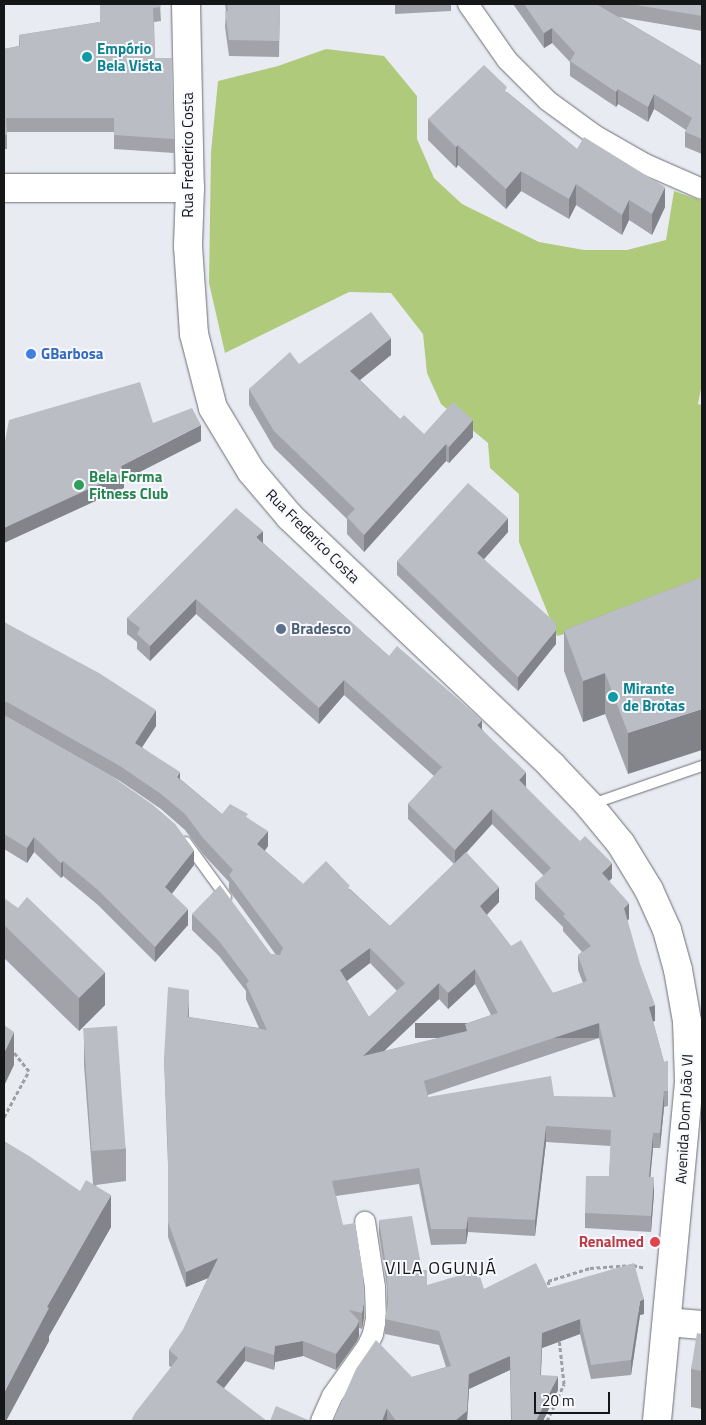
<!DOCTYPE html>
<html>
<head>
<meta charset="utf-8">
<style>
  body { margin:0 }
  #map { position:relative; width:706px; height:1425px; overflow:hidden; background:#e9ebf3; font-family:"Titillium Web",sans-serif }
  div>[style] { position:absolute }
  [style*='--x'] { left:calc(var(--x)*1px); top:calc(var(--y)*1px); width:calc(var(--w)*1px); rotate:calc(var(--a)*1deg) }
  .forest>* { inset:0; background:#b0ca7b }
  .path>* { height:3px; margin-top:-1.5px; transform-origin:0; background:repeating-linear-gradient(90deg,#9ea0a5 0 4px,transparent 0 6.5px) }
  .roads { filter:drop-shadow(0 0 1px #6b6d73) drop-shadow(0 0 1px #6b6d73) }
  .lane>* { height:10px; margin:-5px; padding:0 5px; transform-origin:5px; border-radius:5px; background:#fff }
  .street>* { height:20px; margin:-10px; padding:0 10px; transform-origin:10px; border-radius:10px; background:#fff }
  .secondary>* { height:28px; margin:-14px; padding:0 14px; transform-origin:14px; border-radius:14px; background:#fff }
  .wall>* { inset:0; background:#a1a3a9 }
  .shaded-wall>* { inset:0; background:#838489; transform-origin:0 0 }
  .building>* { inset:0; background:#bbbdc4; transform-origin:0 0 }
  .dots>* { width:14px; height:14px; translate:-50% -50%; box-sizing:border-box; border:2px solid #f7f9ff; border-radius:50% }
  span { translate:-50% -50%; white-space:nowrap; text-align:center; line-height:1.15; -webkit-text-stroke:4px #f7f9ff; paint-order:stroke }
  .culture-label { font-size:15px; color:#0d838f; font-weight:700 }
  .left { translate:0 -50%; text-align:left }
  .street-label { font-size:15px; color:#151618 }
  .shop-label { font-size:15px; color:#366cbe; font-weight:700 }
  .leisure-label { font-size:15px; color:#27864d; font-weight:700 }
  .service-label { font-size:15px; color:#4e5e75; font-weight:700 }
  .health-label { font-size:15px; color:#be3a42; font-weight:700 }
  .right { translate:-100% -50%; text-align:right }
  .quarter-label { font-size:18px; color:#151618; letter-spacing:1px }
  .frame { position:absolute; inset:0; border:5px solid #151618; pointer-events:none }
  .scale { position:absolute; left:534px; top:1392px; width:76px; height:22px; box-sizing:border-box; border:2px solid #151618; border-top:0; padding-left:6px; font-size:15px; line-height:18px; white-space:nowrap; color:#151618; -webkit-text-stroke:4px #f7f9ff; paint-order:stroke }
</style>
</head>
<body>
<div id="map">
  <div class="forest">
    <i style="clip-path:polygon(326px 49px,384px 56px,417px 96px,417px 139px,434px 178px,462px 204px,539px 242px,584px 250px,627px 250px,666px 240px,674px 191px,702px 201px,702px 384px,698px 404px,702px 405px,702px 601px,622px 618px,557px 636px,519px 542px,519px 494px,490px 468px,488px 443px,441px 404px,427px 373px,423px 334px,391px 293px,349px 292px,225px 353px,209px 283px,211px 152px,218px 81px,278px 66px)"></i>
  </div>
  <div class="path">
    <i style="--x:4;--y:1117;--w:52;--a:-61.5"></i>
    <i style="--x:29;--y:1071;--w:27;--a:-129"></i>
    <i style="--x:550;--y:1291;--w:10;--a:-101"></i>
    <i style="--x:548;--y:1281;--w:44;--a:-17.2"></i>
    <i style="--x:590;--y:1268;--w:43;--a:-4"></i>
    <i style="--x:633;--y:1265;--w:12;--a:14"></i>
    <i style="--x:547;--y:1421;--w:41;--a:-65.3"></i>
    <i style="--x:564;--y:1384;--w:46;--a:-96.2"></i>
  </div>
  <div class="roads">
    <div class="lane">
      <i style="--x:592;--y:804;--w:116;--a:-19.1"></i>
      <i style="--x:186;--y:842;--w:68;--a:54"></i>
    </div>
    <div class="street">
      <i style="--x:468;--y:4;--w:68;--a:55.1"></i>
      <i style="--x:507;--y:60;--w:58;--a:45"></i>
      <i style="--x:548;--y:101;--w:59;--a:36.1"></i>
      <i style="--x:596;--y:136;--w:56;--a:29.7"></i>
      <i style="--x:645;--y:164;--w:62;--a:23.7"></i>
      <i style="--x:321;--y:1421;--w:27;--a:-66"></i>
      <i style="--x:332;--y:1396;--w:60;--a:-54.5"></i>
      <i style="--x:367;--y:1347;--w:14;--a:-65"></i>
      <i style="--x:373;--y:1334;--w:16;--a:-79"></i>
      <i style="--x:376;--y:1318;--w:31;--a:-92"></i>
      <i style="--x:375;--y:1287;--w:66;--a:-98.7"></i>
    </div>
    <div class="secondary">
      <i style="--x:186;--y:4;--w:184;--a:88.8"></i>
      <i style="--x:190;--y:188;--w:58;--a:92"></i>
      <i style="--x:188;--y:246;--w:88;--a:86.1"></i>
      <i style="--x:194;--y:334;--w:76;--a:75.6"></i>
      <i style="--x:213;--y:408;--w:74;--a:58.9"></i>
      <i style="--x:251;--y:471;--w:60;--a:49.7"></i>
      <i style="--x:290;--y:517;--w:361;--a:43.5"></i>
      <i style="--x:552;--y:766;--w:54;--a:46.5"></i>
      <i style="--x:589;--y:805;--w:50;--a:50.6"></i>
      <i style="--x:621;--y:844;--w:54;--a:58.7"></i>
      <i style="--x:649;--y:890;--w:44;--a:65.8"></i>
      <i style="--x:667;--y:930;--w:41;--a:74.6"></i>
      <i style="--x:678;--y:970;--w:52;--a:80"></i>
      <i style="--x:687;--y:1021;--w:61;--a:88.1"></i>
      <i style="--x:689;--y:1082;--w:341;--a:95.4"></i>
      <i style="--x:4;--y:188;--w:186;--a:0"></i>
      <i style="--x:667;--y:1322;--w:35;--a:5"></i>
    </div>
  </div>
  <div class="wall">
    <i style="clip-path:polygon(160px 4px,161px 21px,154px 22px,155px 58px,174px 139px,174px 153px,114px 149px,114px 132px,7px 132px,7px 149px,4px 149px,4px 49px,19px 46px,19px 35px,100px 22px)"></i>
    <i style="clip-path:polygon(225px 4px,280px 4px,279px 57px,229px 56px,225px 27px,226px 11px)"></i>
    <i style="clip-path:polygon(395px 4px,451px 4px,451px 11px,395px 14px)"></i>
    <i style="clip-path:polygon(513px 4px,702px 4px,702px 31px,619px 17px,702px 66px,702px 154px,685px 147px,685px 132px,686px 130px,654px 109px,648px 122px,618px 104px,616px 107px,570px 76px,570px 62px,552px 43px,544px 48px)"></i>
    <i style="clip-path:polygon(507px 92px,577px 149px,665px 207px,652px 235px,629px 220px,622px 235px,576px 205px,569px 219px,521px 191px,506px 209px,458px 165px,456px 168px,428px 140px,428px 119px)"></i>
    <i style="clip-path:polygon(391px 355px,360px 380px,400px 419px,424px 434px,473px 437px,449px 463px,446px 461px,364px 552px,347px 534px,347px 519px,274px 448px,249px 405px,249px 389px,299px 364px)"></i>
    <i style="clip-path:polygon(508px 532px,484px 559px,556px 644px,518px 691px,397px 575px,397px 561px)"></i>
    <i style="clip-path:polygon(evenodd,263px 543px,389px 656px,482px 729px,526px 788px,612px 878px,609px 881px,629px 919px,627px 920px,655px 1021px,653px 1021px,664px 1062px,668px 1061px,668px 1106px,664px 1107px,660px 1148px,653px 1148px,650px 1177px,654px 1193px,651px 1232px,585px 1228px,585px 1213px,609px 1176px,611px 1146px,546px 1142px,535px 1236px,468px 1232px,466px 1244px,431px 1245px,419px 1184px,336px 1196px,364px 1317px,362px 1329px,359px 1328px,359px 1336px,357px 1341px,336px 1370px,303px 1356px,275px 1362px,274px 1370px,245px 1361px,224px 1388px,171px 1367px,169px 1366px,169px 1350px,183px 1330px,208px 1278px,186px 1287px,168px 1237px,168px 1165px,164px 1058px,189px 1006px,189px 1017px,259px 1028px,246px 999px,246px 991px,219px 956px,192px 930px,192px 914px,271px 954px,276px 955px,229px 890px,229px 882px,203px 854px,185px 830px,161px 809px,120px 781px,7px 717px,194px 865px,172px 894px,188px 925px,155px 962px,98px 905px,63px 876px,61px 878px,34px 852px,27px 863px,4px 849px,4px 622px,156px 726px,142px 747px,222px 814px,248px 818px,268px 846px,265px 851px,303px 884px,350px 889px,390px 926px,454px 864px,408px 819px,408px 804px,434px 776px,344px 695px,319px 724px,196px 614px,150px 661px,137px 649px,137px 642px,127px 634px,127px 618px,263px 543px,492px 824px,544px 876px,535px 883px,535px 899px,563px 927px,563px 931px,582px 952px,578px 955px,578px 970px,583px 983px,553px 993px,511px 946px,487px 915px,499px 902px,466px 853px,492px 824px,263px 543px,370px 963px,397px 991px,369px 1017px,347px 981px,370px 963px,263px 543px,475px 984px,491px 1015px,465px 1024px,465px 1032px,384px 1051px,439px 999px,448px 1009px,475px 984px,263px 543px,599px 1038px,613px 1097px,428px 1097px,428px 1095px,599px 1038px)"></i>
    <i style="clip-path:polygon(702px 577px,628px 774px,605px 714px,583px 722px,564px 671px,564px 630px)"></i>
    <i style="clip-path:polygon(4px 898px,105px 1005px,79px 1031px,4px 958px)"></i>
    <i style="clip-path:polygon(84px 1033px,126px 1149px,126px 1181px,96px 1185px,111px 1227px,49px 1336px,49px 1341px,6px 1421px,80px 1191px,93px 1184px,84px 1065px)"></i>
    <i style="clip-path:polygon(379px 1220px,422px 1270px,427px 1285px,484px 1289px,548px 1288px,644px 1314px,640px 1315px,631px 1375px,591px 1379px,580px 1334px,542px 1348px,541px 1375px,558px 1390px,543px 1421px,511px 1421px,510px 1370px,469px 1389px,467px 1421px,333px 1421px,412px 1377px,446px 1367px,439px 1345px,385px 1334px,385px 1319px,387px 1306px,387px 1287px,379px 1234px)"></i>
    <i style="clip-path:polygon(702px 1334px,702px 1409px,691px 1407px,691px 1369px)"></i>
  </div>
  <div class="shaded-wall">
    <i style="clip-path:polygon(552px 28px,552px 43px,544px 48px,544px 33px)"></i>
    <i style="clip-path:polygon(618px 89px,618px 104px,616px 107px,616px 92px)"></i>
    <i style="clip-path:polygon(654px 94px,654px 109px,648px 122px,648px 107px)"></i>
    <i style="clip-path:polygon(458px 145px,458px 165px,456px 168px,456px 147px)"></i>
    <i style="clip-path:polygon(521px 171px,521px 191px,506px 209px,506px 189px)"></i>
    <i style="clip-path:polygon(576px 184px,576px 205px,569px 219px,569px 199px)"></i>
    <i style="clip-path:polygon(665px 187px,665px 207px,652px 235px,652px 214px)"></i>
    <i style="clip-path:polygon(629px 200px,629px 220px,622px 235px,622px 215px)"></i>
    <i style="clip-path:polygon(391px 338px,391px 355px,350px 388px,350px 371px)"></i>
    <i style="clip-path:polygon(473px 420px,473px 437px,449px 463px,449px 447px)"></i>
    <i style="clip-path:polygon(201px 425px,201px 441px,124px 480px,124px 488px,4px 543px,4px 528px,121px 466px)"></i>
    <i style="clip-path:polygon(446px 444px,446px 461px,364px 552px,364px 535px)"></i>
    <i style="clip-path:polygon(508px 518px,508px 532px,477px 567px,477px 553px)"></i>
    <i style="clip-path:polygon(263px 531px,263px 547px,256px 537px)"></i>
    <i style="clip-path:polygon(196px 599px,196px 614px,150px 661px,150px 646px)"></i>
    <i style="clip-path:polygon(556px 630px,556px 644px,518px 691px,518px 677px)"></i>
    <i style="clip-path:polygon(605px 673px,605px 714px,583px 722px,583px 681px)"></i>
    <i style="clip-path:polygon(344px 680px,344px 695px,319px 724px,319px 708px)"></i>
    <i style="clip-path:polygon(702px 709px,702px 750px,628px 774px,628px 733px)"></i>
    <i style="clip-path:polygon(156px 710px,156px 726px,135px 758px,135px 743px)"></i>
    <i style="clip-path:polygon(482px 720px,482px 735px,477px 725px)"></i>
    <i style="clip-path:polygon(180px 772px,180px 787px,177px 777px)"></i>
    <i style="clip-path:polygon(526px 772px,526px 788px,519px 780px)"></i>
    <i style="clip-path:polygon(492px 809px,492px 824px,455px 865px,455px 850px)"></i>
    <i style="clip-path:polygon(268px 831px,268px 846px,257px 860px,257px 844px)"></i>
    <i style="clip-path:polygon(34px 837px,34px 852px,27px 863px,27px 848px)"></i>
    <i style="clip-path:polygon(194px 850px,194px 865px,165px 902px,165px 887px)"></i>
    <i style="clip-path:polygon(63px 861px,63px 876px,61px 878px,61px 863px)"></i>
    <i style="clip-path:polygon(612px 863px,612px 878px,602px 888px,602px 873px)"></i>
    <i style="clip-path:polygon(499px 887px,499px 902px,480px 921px,480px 906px)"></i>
    <i style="clip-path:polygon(629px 903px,629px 919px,624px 924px,624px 908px)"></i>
    <i style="clip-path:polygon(188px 909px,188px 925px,155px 962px,155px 947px)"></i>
    <i style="clip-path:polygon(370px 948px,370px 963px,340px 986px,340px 970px)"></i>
    <i style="clip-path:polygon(475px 969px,475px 984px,448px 1009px,448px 993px)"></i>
    <i style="clip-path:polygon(105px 972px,105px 1005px,79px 1031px,79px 998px)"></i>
    <i style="clip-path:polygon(439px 983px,439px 999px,363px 1071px,363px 1056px)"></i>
    <i style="clip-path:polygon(189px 990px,189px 1006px,188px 1032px,188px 1017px)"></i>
    <i style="clip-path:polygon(655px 1005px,655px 1021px,649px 1023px,649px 1007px)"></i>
    <i style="left:599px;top:1023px;width:15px;height:184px;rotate:90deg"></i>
    <i style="clip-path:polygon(14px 1032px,14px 1065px,4px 1086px,4px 1053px)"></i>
    <i style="clip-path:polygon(664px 1091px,664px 1107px,660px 1148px,660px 1133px)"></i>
    <i style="clip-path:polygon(546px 1126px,546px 1142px,535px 1236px,535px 1220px)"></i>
    <i style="clip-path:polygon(653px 1133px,653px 1148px,649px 1193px,649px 1177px)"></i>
    <i style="clip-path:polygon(654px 1177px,654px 1193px,651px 1232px,651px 1216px)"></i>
    <i style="clip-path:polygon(111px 1195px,111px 1227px,49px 1336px,49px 1341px,6px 1421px,4px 1421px,4px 1393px,47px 1307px)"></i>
    <i style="clip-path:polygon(468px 1217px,468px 1232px,466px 1244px,466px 1229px)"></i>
    <i style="clip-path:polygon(218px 1258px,218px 1274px,186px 1287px,186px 1272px)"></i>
    <i style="clip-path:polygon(644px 1299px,644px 1314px,640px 1315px,631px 1375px,631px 1360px,640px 1301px)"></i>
    <i style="clip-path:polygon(364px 1302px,364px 1317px,362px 1329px,362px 1313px)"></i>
    <i style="clip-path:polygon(580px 1319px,580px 1334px,542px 1348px,540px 1390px,542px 1333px)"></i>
    <i style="clip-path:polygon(359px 1321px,359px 1336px,357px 1341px,336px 1370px,336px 1354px)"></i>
    <i style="clip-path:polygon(303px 1341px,303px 1356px,275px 1362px,274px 1370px,274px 1355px,275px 1346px)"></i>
    <i style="clip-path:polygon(245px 1346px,245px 1361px,216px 1398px,216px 1382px)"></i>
    <i style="clip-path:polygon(510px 1356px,510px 1370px,469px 1389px,467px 1421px,455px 1421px,469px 1374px)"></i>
    <i style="clip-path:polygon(558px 1376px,558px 1390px,543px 1421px,536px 1421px)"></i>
    <i style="clip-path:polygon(387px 1408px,387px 1421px,382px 1421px)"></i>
  </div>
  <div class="building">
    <i style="clip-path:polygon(100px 4px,160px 4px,161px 7px,153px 8px,155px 58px,172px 58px,174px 139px,114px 135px,114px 118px,6px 118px,7px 135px,4px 135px,4px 49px,20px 46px,19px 35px,100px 22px)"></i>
    <i style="clip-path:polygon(227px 4px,280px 4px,279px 41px,229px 40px,225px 11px,228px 11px)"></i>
    <i style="clip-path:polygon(524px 4px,596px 4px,702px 66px,702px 139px,685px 132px,692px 118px,654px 94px,648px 107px,618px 89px,616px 92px,570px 61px,575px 53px,552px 28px,544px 33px)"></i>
    <i style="clip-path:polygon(630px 4px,702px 4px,702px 16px)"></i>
    <i style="clip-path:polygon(484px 65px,507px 87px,505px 91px,577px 149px,584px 137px,665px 187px,652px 214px,629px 200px,622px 215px,576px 184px,569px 199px,521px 171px,506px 189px,458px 145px,456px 147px,428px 119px)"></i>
    <i style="clip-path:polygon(371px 312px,391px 338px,350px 371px,400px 419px,404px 415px,424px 434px,453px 402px,473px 420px,449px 447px,446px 444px,364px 535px,347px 517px,355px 509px,274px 431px,249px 389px,290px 352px,299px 364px)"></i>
    <i style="clip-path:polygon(140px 382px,153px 423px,192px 408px,201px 425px,121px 466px,124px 473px,4px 528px,4px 447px,9px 420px)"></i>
    <i style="clip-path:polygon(468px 483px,508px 518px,477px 553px,556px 623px,556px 630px,518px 677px,397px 561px)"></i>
    <i style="clip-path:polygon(evenodd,236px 508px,263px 531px,256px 537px,389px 656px,397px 646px,482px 720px,477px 725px,526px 772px,519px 780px,580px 841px,585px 836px,612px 863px,602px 873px,629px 903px,624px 908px,640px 964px,655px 1005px,649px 1007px,664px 1062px,668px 1061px,668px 1091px,664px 1091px,660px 1133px,653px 1133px,649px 1177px,654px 1177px,651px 1216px,585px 1213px,586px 1176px,609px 1176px,611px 1130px,546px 1126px,535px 1220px,468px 1217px,466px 1229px,431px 1229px,419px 1168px,332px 1181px,343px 1225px,355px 1223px,363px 1273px,364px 1302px,362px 1313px,349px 1310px,359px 1321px,357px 1326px,336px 1354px,303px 1341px,275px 1346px,274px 1355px,245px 1346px,216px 1382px,267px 1421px,131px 1421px,135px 1413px,178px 1358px,169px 1350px,183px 1330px,218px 1258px,186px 1272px,168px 1222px,168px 1149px,164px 1058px,168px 987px,189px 990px,188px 1017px,267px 1030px,246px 984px,249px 981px,219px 941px,192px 914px,220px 885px,271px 954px,280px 955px,283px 948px,229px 875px,233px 870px,203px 838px,185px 814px,161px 794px,120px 766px,7px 702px,4px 702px,4px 622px,99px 673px,156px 710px,135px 743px,180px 772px,177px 777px,222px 814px,230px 804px,248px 814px,246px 817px,268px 831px,257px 844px,303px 884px,326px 861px,350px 886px,348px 888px,390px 926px,466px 852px,499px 887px,480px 906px,511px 946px,521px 940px,553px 993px,587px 981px,578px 955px,591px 946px,563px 916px,565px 914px,535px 883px,551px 868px,492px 809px,455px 850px,408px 804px,442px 767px,344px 680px,319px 708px,196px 599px,150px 646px,137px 634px,140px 628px,127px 618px,236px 508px,370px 948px,405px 983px,369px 1017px,340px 970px,370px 948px,236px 508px,475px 969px,498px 1013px,465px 1024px,467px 1031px,363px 1056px,439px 983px,448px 993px,475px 969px,236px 508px,599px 1023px,616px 1097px,554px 1096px,551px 1076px,428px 1097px,424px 1081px,599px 1023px)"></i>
    <i style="clip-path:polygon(702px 577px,702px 709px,628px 733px,605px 673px,583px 681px,564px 630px)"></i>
    <i style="clip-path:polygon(4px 715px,113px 777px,153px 805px,175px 824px,194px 850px,165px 887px,188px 909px,155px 947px,98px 890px,63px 861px,61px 863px,34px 837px,27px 848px,4px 834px)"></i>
    <i style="clip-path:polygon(27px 897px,105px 972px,79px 998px,4px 925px,4px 898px,18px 908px)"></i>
    <i style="clip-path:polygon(4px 1025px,14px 1032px,4px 1053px)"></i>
    <i style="left:117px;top:1026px;width:123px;height:34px;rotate:86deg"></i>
    <i style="clip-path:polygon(4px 1141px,29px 1156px,80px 1191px,86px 1180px,111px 1195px,47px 1307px,49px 1308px,4px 1393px)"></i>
    <i style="clip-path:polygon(412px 1216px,422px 1270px,427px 1270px,427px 1285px,478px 1270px,484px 1289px,536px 1263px,548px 1288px,634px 1263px,644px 1299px,640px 1301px,631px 1360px,591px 1365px,580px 1319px,542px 1333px,540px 1375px,558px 1376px,536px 1421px,512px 1421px,510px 1356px,469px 1374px,467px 1411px,455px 1421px,396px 1421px,387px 1408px,382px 1421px,333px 1421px,356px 1369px,376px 1340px,412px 1377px,451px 1366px,439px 1331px,385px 1319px,388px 1303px,387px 1272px,379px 1220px)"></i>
    <i style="clip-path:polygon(697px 1333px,702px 1334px,702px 1371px,691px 1369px)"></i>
    <i style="clip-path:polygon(276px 1406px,308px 1420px,308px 1421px,270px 1421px)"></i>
  </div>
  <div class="dots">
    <i style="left:87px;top:57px;background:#0f9aa8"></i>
    <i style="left:31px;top:354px;background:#3f7fe0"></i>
    <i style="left:79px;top:485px;background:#2e9e5b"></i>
    <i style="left:281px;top:629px;background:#5c6f8a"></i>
    <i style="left:613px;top:697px;background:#0f9aa8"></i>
    <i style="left:655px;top:1242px;background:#e0444e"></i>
  </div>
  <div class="culture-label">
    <span class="left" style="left:97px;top:57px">Empório<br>Bela Vista</span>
    <span class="left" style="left:623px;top:697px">Mirante<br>de Brotas</span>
  </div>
  <div class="street-label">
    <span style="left:188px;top:155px;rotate:-90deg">Rua Frederico Costa</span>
    <span style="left:313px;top:536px;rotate:45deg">Rua Frederico Costa</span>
    <span style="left:684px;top:1119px;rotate:-87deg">Avenida Dom João VI</span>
  </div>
  <div class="shop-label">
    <span class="left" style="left:41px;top:354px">GBarbosa</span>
  </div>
  <div class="leisure-label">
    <span class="left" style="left:89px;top:485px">Bela Forma<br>Fitness Club</span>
  </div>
  <div class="service-label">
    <span class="left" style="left:291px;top:629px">Bradesco</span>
  </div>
  <div class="health-label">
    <span class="right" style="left:644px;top:1242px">Renalmed</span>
  </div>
  <div class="quarter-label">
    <span style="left:441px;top:1268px">VILA OGUNJÁ</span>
  </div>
  <div class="frame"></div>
  <div class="scale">20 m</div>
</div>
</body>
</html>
